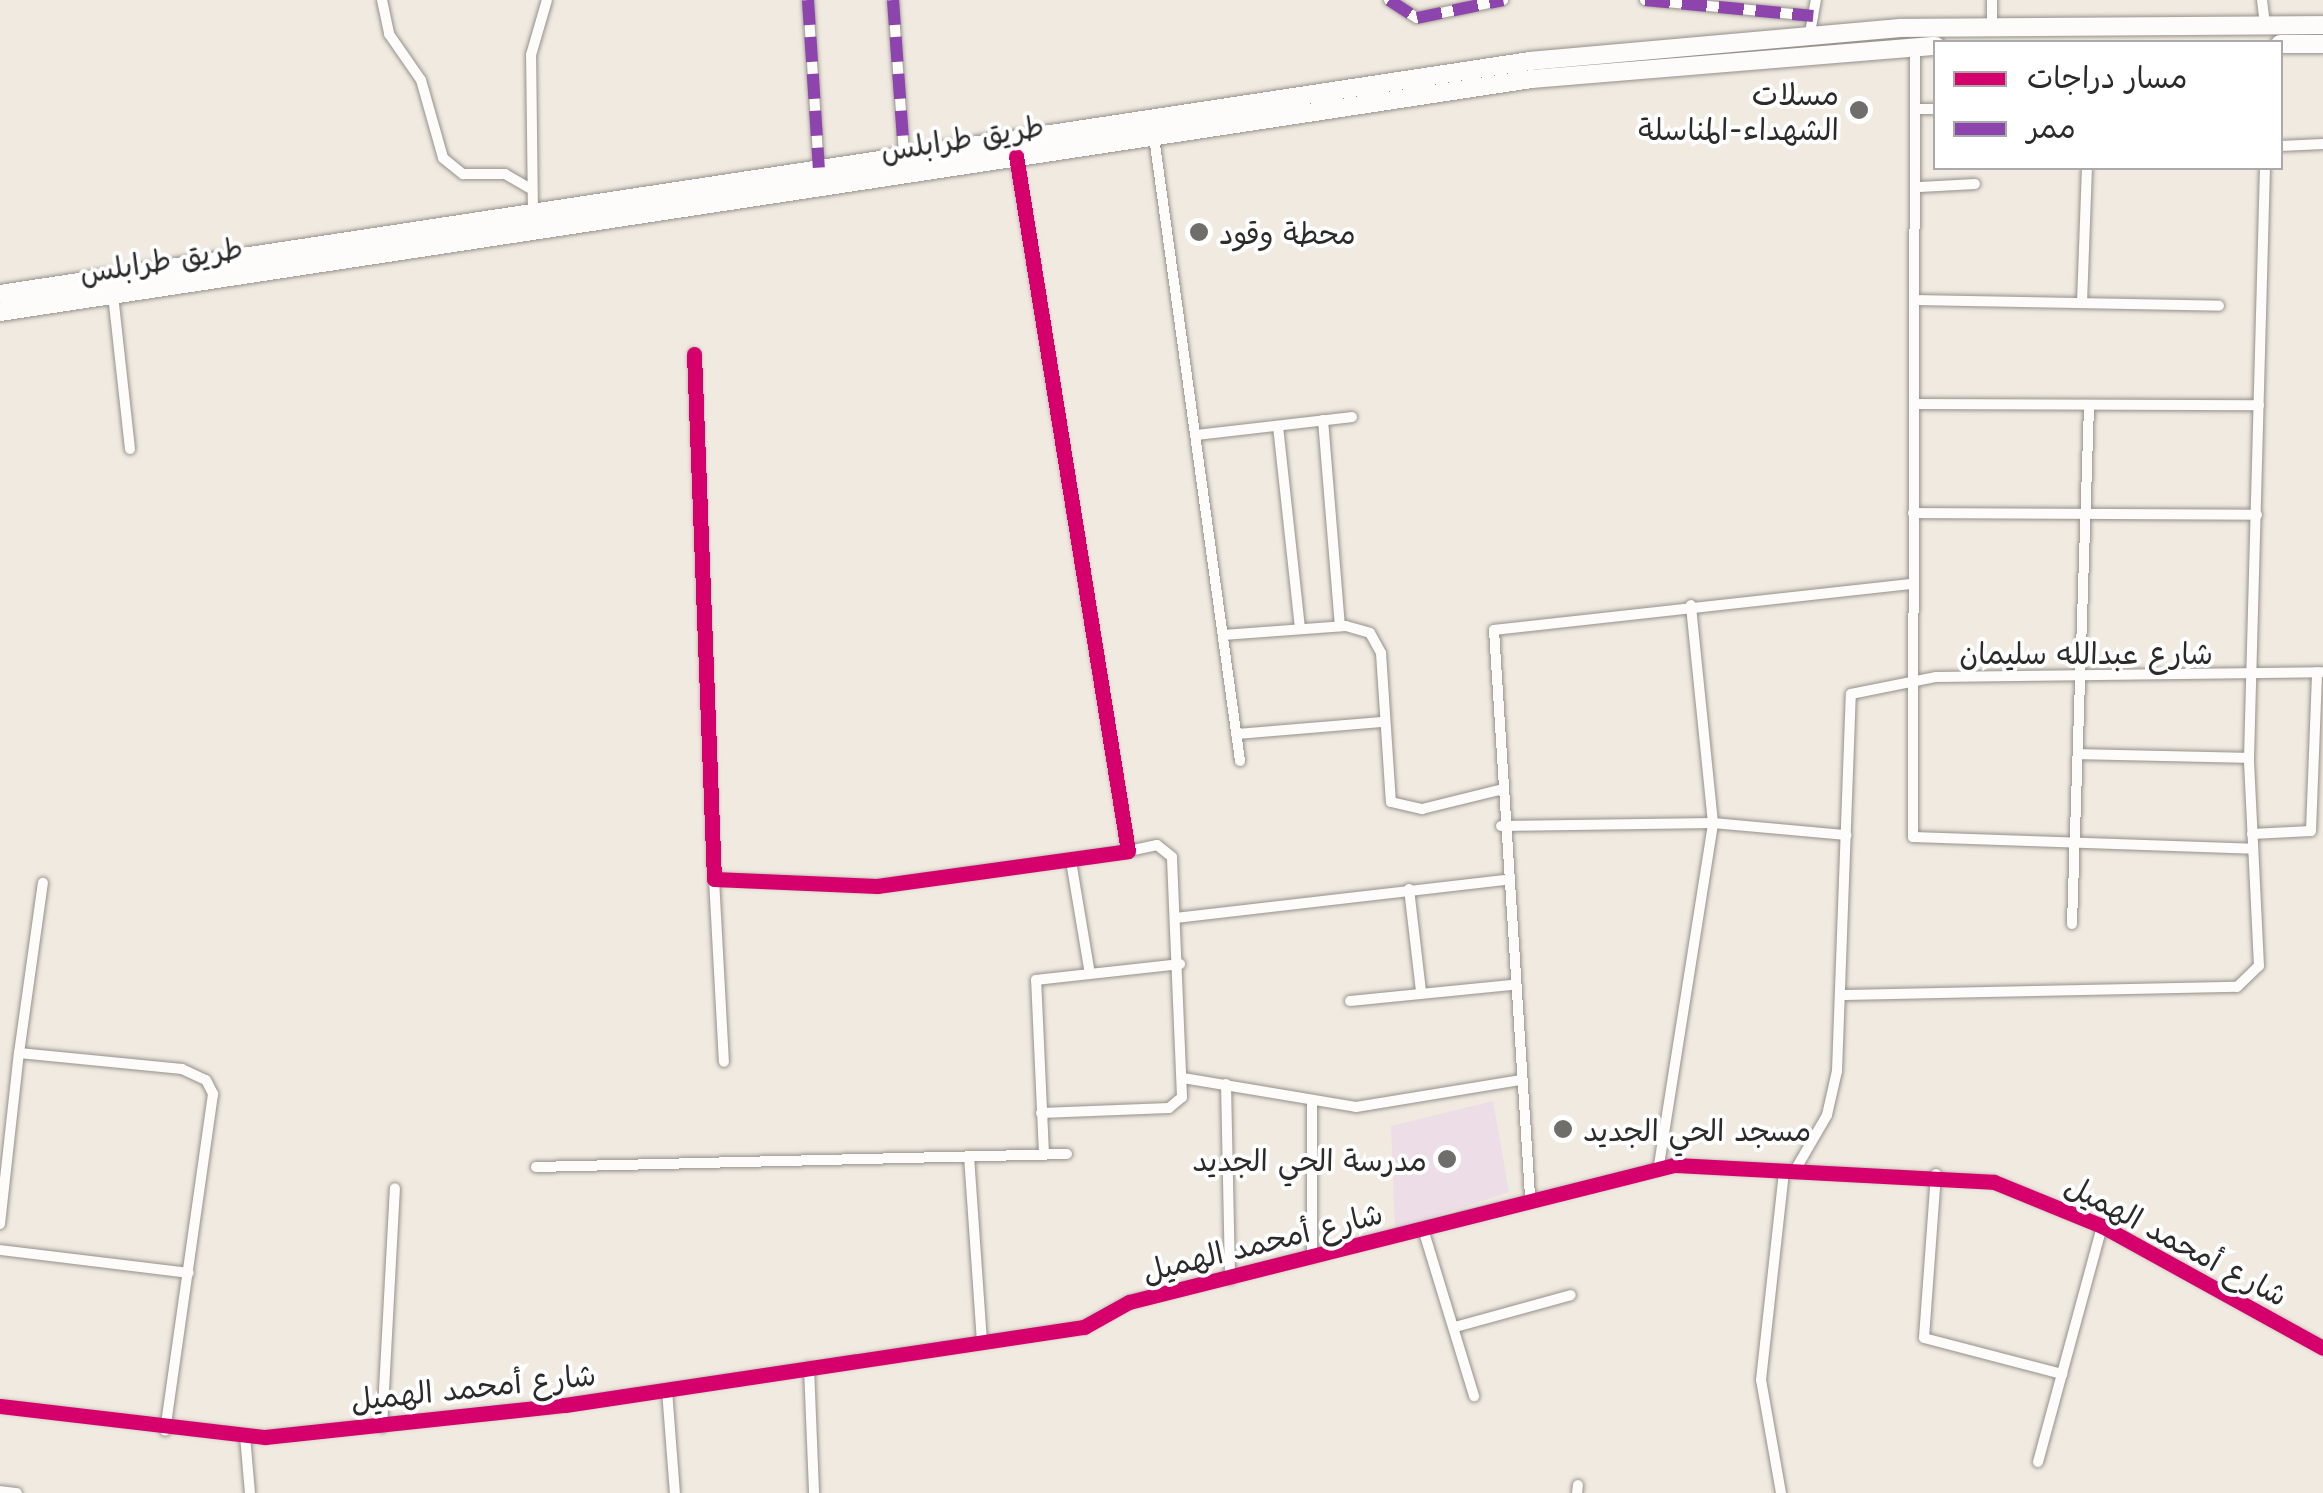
<!DOCTYPE html>
<html>
<head>
<meta charset="utf-8">
<style>
  body { margin:0 }
  #map { position:relative; width:2323px; height:1493px; overflow:hidden; background:#f1eae0; font-family:"Playpen Sans","Playpen Sans Arabic",sans-serif }
  div>[style] { position:absolute }
  [style*='--x'] { left:calc(var(--x)*1px); top:calc(var(--y)*1px); width:calc(var(--w)*1px); rotate:calc(var(--a)*1deg) }
  .built>* { inset:0; background:#eddde7 }
  .roads { filter:drop-shadow(0 0 2px #94918c) drop-shadow(0 0 2px #94918c) }
  .minor>* { height:10px; margin:-5px; padding:0 5px; transform-origin:5px; border-radius:5px; background:#fdfcfa }
  .trunk>* { height:18px; margin:-9px; padding:0 9px; transform-origin:9px; border-radius:9px; background:#fdfcfa }
  .quiet>* { height:12px; margin-top:-6px; transform-origin:0; background:repeating-linear-gradient(90deg,#8e44ad 0 25px,transparent 0 37px) }
  .cycleway>* { height:15px; margin:-7.5px; padding:0 7.5px; transform-origin:7.5px; border-radius:7.5px; background:#d6006c }
  .dots>* { width:28px; height:28px; translate:-50% -50%; box-sizing:border-box; border:5px solid #fff; border-radius:50% }
  span { translate:-50% -50%; white-space:nowrap; text-align:center; line-height:1.15; -webkit-text-stroke:8px #fff; paint-order:stroke }
  .poi-label { font-size:30px; color:#2b2b2b }
  .right { translate:-100% -50%; text-align:right }
  .left { translate:0 -50%; text-align:left }
  .street-label { font-size:30px; color:#2b2b2b }
  .legend { position:absolute; left:1933px; top:40px; width:350px; height:130px; box-sizing:border-box; background:#fff; border:2px solid #aaa; margin:0; padding:12px 18px; list-style:none; font-size:30px; color:#2b2b2b }
  .legend li { display:flex; align-items:center; gap:20px; height:50px }
  .legend b { width:50px; border:2px solid #aaa }
</style>
</head>
<body>
<div id="map">
  <div class="built">
    <i style="clip-path:polygon(1493px 1101px,1509px 1192px,1395px 1230px,1391px 1126px)"></i>
  </div>
  <div class="roads">
    <div class="minor">
      <i style="--x:382;--y:0;--w:35;--a:78"></i>
      <i style="--x:389;--y:34;--w:56;--a:55.2"></i>
      <i style="--x:421;--y:80;--w:81;--a:74.2"></i>
      <i style="--x:443;--y:158;--w:26;--a:39"></i>
      <i style="--x:463;--y:174;--w:42;--a:0"></i>
      <i style="--x:505;--y:174;--w:28;--a:30"></i>
      <i style="--x:808;--y:0;--w:168;--a:86.3"></i>
      <i style="--x:893;--y:0;--w:154;--a:85.9"></i>
      <i style="--x:1389;--y:0;--w:33;--a:33"></i>
      <i style="--x:1417;--y:18;--w:88;--a:-11.8"></i>
      <i style="--x:1645;--y:0;--w:169;--a:5.4"></i>
      <i style="--x:2262;--y:0;--w:24;--a:83"></i>
      <i style="--x:1992;--y:26;--w:26;--a:-90"></i>
      <i style="--x:1810;--y:33;--w:34;--a:-80"></i>
      <i style="--x:1915;--y:47;--w:790;--a:90.15"></i>
      <i style="--x:1913;--y:837;--w:340;--a:2"></i>
      <i style="--x:1917;--y:109;--w:19;--a:0"></i>
      <i style="--x:1154;--y:137;--w:630;--a:82.15"></i>
      <i style="--x:2280;--y:146;--w:43;--a:-2.7"></i>
      <i style="--x:1920;--y:187;--w:55;--a:-3.1"></i>
      <i style="--x:533;--y:213;--w:158;--a:-90.7"></i>
      <i style="--x:531;--y:55;--w:57;--a:-73.8"></i>
      <i style="--x:113;--y:295;--w:155;--a:83.7"></i>
      <i style="--x:1919;--y:300;--w:300;--a:1.1"></i>
      <i style="--x:2082;--y:303;--w:135;--a:-87.9"></i>
      <i style="--x:694;--y:354;--w:525;--a:87.82"></i>
      <i style="--x:714;--y:879;--w:163;--a:2.5"></i>
      <i style="--x:877;--y:886;--w:253;--a:-7.9"></i>
      <i style="--x:1128;--y:851;--w:703;--a:-99.17"></i>
      <i style="--x:1915;--y:404;--w:344;--a:0.2"></i>
      <i style="--x:1323;--y:420;--w:207;--a:85.3"></i>
      <i style="--x:1278;--y:426;--w:204;--a:83.8"></i>
      <i style="--x:1197;--y:435;--w:156;--a:-6.6"></i>
      <i style="--x:1913;--y:513;--w:344;--a:0.3"></i>
      <i style="--x:1223;--y:635;--w:123;--a:-4.2"></i>
      <i style="--x:1346;--y:626;--w:25;--a:16"></i>
      <i style="--x:1370;--y:633;--w:23;--a:61"></i>
      <i style="--x:1381;--y:653;--w:149;--a:86.2"></i>
      <i style="--x:1391;--y:802;--w:32;--a:13"></i>
      <i style="--x:1422;--y:809;--w:79;--a:-13.9"></i>
      <i style="--x:1236;--y:734;--w:147;--a:-4.7"></i>
      <i style="--x:2078;--y:754;--w:171;--a:1.3"></i>
      <i style="--x:1501;--y:826;--w:212;--a:-0.8"></i>
      <i style="--x:1713;--y:823;--w:134;--a:5.2"></i>
      <i style="--x:2252;--y:834;--w:59;--a:-2.9"></i>
      <i style="--x:2311;--y:831;--w:159;--a:-87.8"></i>
      <i style="--x:1071;--y:861;--w:109;--a:80.5"></i>
      <i style="--x:714;--y:879;--w:183;--a:86.9"></i>
      <i style="--x:1409;--y:889;--w:103;--a:83.3"></i>
      <i style="--x:1176;--y:918;--w:330;--a:-6.6"></i>
      <i style="--x:2072;--y:924;--w:517;--a:-88.12"></i>
      <i style="--x:1845;--y:995;--w:392;--a:-1.2"></i>
      <i style="--x:2237;--y:987;--w:30;--a:-44"></i>
      <i style="--x:2259;--y:966;--w:208;--a:-92.8"></i>
      <i style="--x:2249;--y:758;--w:590;--a:-88.45"></i>
      <i style="--x:1350;--y:1001;--w:162;--a:-5.7"></i>
      <i style="--x:19;--y:1053;--w:172;--a:-82"></i>
      <i style="--x:1183;--y:1078;--w:175;--a:9.5"></i>
      <i style="--x:1356;--y:1107;--w:166;--a:-9.3"></i>
      <i style="--x:1226;--y:1084;--w:195;--a:88.8"></i>
      <i style="--x:1041;--y:1113;--w:128;--a:-2.2"></i>
      <i style="--x:1169;--y:1108;--w:17;--a:-40"></i>
      <i style="--x:1182;--y:1097;--w:240;--a:-92.4"></i>
      <i style="--x:1172;--y:857;--w:19;--a:-141"></i>
      <i style="--x:1157;--y:845;--w:30;--a:168"></i>
      <i style="--x:1044;--y:1154;--w:174;--a:-92.6"></i>
      <i style="--x:1036;--y:980;--w:145;--a:-6.3"></i>
      <i style="--x:969;--y:1156;--w:185;--a:86"></i>
      <i style="--x:1659;--y:1165;--w:346;--a:-81"></i>
      <i style="--x:1713;--y:823;--w:219;--a:-95.8"></i>
      <i style="--x:536;--y:1167;--w:531;--a:-1.4"></i>
      <i style="--x:1794;--y:1172;--w:66;--a:-59.9"></i>
      <i style="--x:1827;--y:1115;--w:45;--a:-77.2"></i>
      <i style="--x:1837;--y:1071;--w:377;--a:-87.9"></i>
      <i style="--x:1851;--y:694;--w:87;--a:-11.3"></i>
      <i style="--x:1936;--y:677;--w:387;--a:-0.7"></i>
      <i style="--x:1936;--y:1174;--w:164;--a:94.2"></i>
      <i style="--x:1924;--y:1338;--w:143;--a:14.6"></i>
      <i style="--x:1530;--y:1196;--w:567;--a:-93.64"></i>
      <i style="--x:1494;--y:630;--w:421;--a:-6.3"></i>
      <i style="--x:0;--y:1224;--w:172;--a:-83.7"></i>
      <i style="--x:19;--y:1053;--w:164;--a:5.6"></i>
      <i style="--x:182;--y:1069;--w:26;--a:25"></i>
      <i style="--x:206;--y:1080;--w:16;--a:63"></i>
      <i style="--x:213;--y:1094;--w:340;--a:98.1"></i>
      <i style="--x:1423;--y:1229;--w:175;--a:73"></i>
      <i style="--x:0;--y:1250;--w:190;--a:6.9"></i>
      <i style="--x:1312;--y:1257;--w:154;--a:-90"></i>
      <i style="--x:1455;--y:1327;--w:120;--a:-15.4"></i>
      <i style="--x:809;--y:1367;--w:126;--a:87.7"></i>
      <i style="--x:667;--y:1390;--w:103;--a:85.6"></i>
      <i style="--x:0;--y:1406;--w:267;--a:6.7"></i>
      <i style="--x:265;--y:1437;--w:302;--a:-6.1"></i>
      <i style="--x:565;--y:1405;--w:525;--a:-8.55"></i>
      <i style="--x:1084;--y:1327;--w:51;--a:-29.1"></i>
      <i style="--x:1129;--y:1302;--w:562;--a:-14.11"></i>
      <i style="--x:1674;--y:1165;--w:320;--a:3"></i>
      <i style="--x:1994;--y:1182;--w:117;--a:22.2"></i>
      <i style="--x:2102;--y:1226;--w:252;--a:28.9"></i>
      <i style="--x:382;--y:1427;--w:239;--a:-86.9"></i>
      <i style="--x:245;--y:1436;--w:57;--a:85"></i>
      <i style="--x:2038;--y:1462;--w:245;--a:-74.8"></i>
      <i style="--x:0;--y:1491;--w:17;--a:7"></i>
      <i style="--x:1577;--y:1493;--w:8;--a:-83"></i>
      <i style="--x:1781;--y:1493;--w:115;--a:-100"></i>
      <i style="--x:1761;--y:1380;--w:210;--a:-83.7"></i>
    </div>
    <div class="trunk">
      <i style="--x:2280;--y:44;--w:43;--a:0"></i>
      <i style="--x:0;--y:294;--w:1548;--a:-8.66"></i>
      <i style="--x:1530;--y:61;--w:371;--a:-5.1"></i>
      <i style="--x:1900;--y:28;--w:423;--a:-0.4"></i>
      <i style="--x:0;--y:312;--w:1549;--a:-8.65"></i>
      <i style="--x:1531;--y:79;--w:406;--a:-4.7"></i>
    </div>
  </div>
  <div class="quiet">
    <i style="--x:808;--y:0;--w:168;--a:86.3"></i>
    <i style="--x:893;--y:0;--w:154;--a:85.9"></i>
    <i style="--x:1389;--y:0;--w:33;--a:33"></i>
    <i style="--x:1417;--y:18;--w:88;--a:-11.8"></i>
    <i style="--x:1645;--y:0;--w:169;--a:5.4"></i>
  </div>
  <div class="cycleway">
    <i style="--x:694;--y:354;--w:525;--a:87.82"></i>
    <i style="--x:714;--y:879;--w:163;--a:2.5"></i>
    <i style="--x:877;--y:886;--w:253;--a:-7.9"></i>
    <i style="--x:1128;--y:851;--w:704;--a:-99.15"></i>
    <i style="--x:0;--y:1406;--w:267;--a:6.7"></i>
    <i style="--x:265;--y:1437;--w:302;--a:-6.1"></i>
    <i style="--x:565;--y:1405;--w:525;--a:-8.55"></i>
    <i style="--x:1084;--y:1327;--w:51;--a:-29.1"></i>
    <i style="--x:1129;--y:1302;--w:562;--a:-14.11"></i>
    <i style="--x:1674;--y:1165;--w:320;--a:3"></i>
    <i style="--x:1994;--y:1182;--w:117;--a:22.2"></i>
    <i style="--x:2102;--y:1226;--w:252;--a:28.9"></i>
  </div>
  <div class="dots">
    <i style="left:1859px;top:110px;background:#706e6a"></i>
    <i style="left:1199px;top:232px;background:#706e6a"></i>
    <i style="left:1563px;top:1129px;background:#706e6a"></i>
    <i style="left:1447px;top:1159px;background:#706e6a"></i>
  </div>
  <div class="poi-label">
    <span class="right" style="left:1839px;top:110px">مسلات<br>الشهداء-المناسلة</span>
    <span class="left" style="left:1219px;top:232px">محطة وقود</span>
    <span class="left" style="left:1583px;top:1129px">مسجد الحي الجديد</span>
    <span class="right" style="left:1427px;top:1159px">مدرسة الحي الجديد</span>
  </div>
  <div class="street-label">
    <span style="left:962px;top:137px;rotate:-9deg">طريق طرابلس</span>
    <span style="left:161px;top:259px;rotate:-9deg">طريق طرابلس</span>
    <span style="left:2086px;top:652px">شارع عبدالله سليمان</span>
    <span style="left:2177px;top:1239px;rotate:28deg">شارع أمحمد الهميل</span>
    <span style="left:1262px;top:1241px;rotate:-14deg">شارع أمحمد الهميل</span>
    <span style="left:473px;top:1386px;rotate:-6deg">شارع أمحمد الهميل</span>
  </div>
  <ul class="legend">
  <li><b style="height:12px;background:#d6006c"></b>مسار دراجات</li>
  <li><b style="height:12px;background:#8e44ad"></b>ممر</li>
  </ul>
</div>
</body>
</html>
